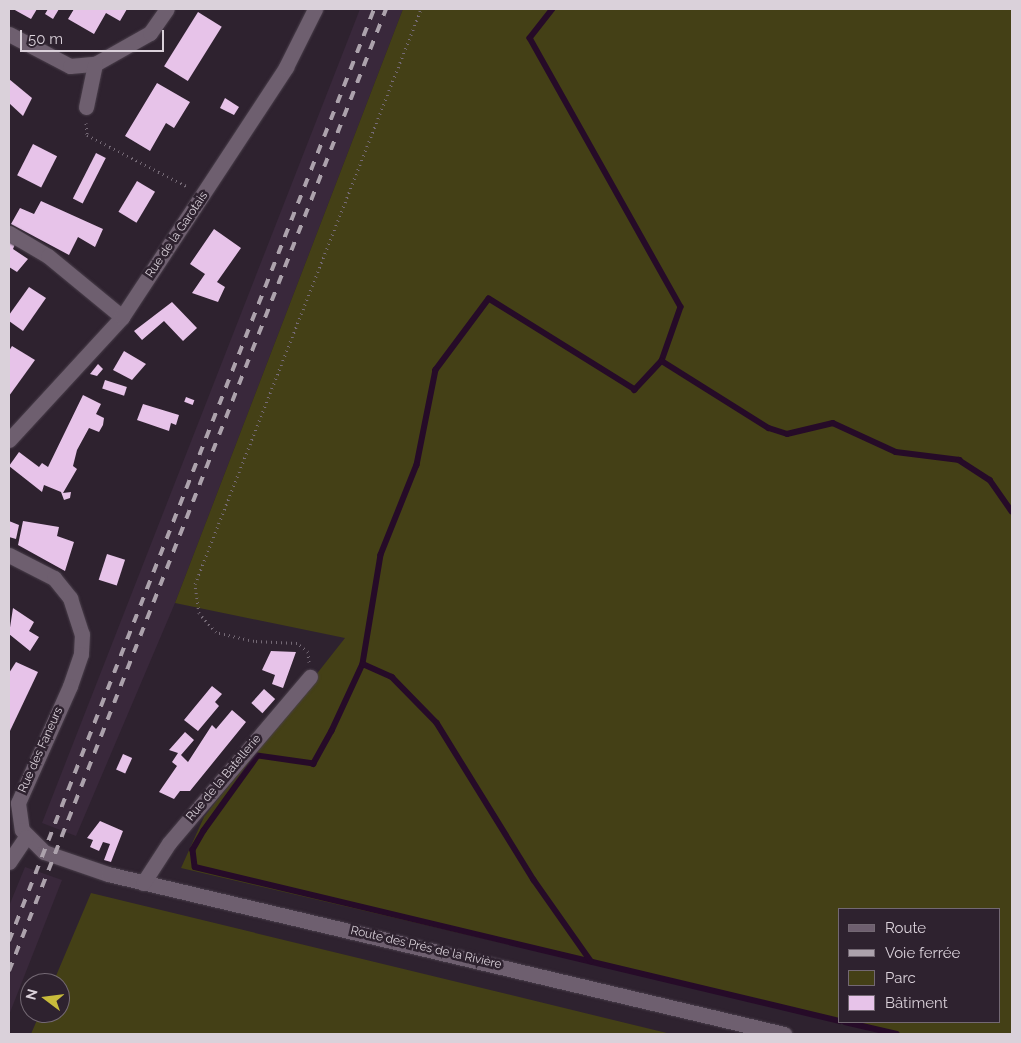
<!DOCTYPE html>
<html>
<head>
<meta charset="utf-8">
<style>
  body { margin:0 }
  #map { position:relative; width:1021px; height:1043px; overflow:hidden; background:#2e222f; font-family:Raleway,sans-serif }
  div>[style] { position:absolute }
  [style*='--x'] { left:calc(var(--x)*1px); top:calc(var(--y)*1px); width:calc(var(--w)*1px); rotate:calc(var(--a)*1deg) }
  .built>* { inset:0; background:#39283b }
  .green>* { inset:0; background:#444016 }
  .stream>* { height:5.5px; margin:-2.75px; padding:0 2.75px; transform-origin:2.75px; border-radius:2.75px; background:#260b28 }
  .building>* { inset:0; background:#e7c3e9; transform-origin:0 0 }
  .path>* { height:3px; margin-top:-1.5px; transform-origin:0; background:repeating-linear-gradient(90deg,#756a76 0 1px,transparent 0 5px) }
  .roads { filter:drop-shadow(0 0 1px #493e4a) drop-shadow(0 0 1px #493e4a) }
  .minor>* { height:15px; margin:-7.5px; padding:0 7.5px; transform-origin:7.5px; border-radius:7.5px; background:#6e5f6f }
  .rail>* { height:4px; margin-top:-2px; transform-origin:0; background:repeating-linear-gradient(90deg,#aca2ac 0 9px,transparent 0 18px) }
  span { translate:-50% -50%; white-space:nowrap; text-align:center; line-height:1.15; -webkit-text-stroke:5px #2e222f; paint-order:stroke }
  .street-label { font-size:12px; color:#dad1da }
  .frame { position:absolute; inset:0; border:10px solid #dad1da; pointer-events:none }
  .legend { position:absolute; left:838px; top:908px; width:162px; height:115px; box-sizing:border-box; background:#2e222f; border:1px solid #736873; margin:0; padding:6px 9px; list-style:none; font-size:15px; color:#dad1da }
  .legend li { display:flex; align-items:center; gap:10px; height:25px }
  .legend b { width:25px; border:1px solid #736873 }
  .north { position:absolute; left:20px; top:973px; width:50px; height:50px; box-sizing:border-box; background:#2e222f; border:1px solid #736873; border-radius:50%; rotate:285deg; font-size:14px; font-weight:700; line-height:20px; text-align:center; color:#dad1da }
  .north::after { content:''; display:block; margin:auto; width:18px; height:22px; background:#c8bb3b; clip-path:polygon(50% 0,100% 100%,50% 72%,0 100%) }
  .scale { position:absolute; left:20px; top:30px; width:144px; height:22px; box-sizing:border-box; border:2px solid #dad1da; border-top:0; padding-left:6px; font-size:15px; line-height:18px; white-space:nowrap; color:#dad1da; -webkit-text-stroke:4px #2e222f; paint-order:stroke }
</style>
</head>
<body>
<div id="map">
  <div class="built">
    <i style="clip-path:polygon(360px 9px,403px 9px,175px 603px,76px 836px,42px 823px)"></i>
    <i style="clip-path:polygon(25px 867px,62px 880px,9px 1015px,9px 906px)"></i>
  </div>
  <div class="green">
    <i style="clip-path:polygon(evenodd,403px 9px,1012px 9px,1012px 1034px,893px 1034px,181px 868px,204px 817px,345px 638px,175px 603px,403px 9px,840px 909px,1000px 909px,1000px 1022px,840px 1022px,840px 909px)"></i>
    <i style="clip-path:polygon(91px 893px,671px 1034px,31px 1034px,40px 1013px,60px 1013px,60px 983px,53px 983px)"></i>
  </div>
  <div class="stream">
    <i style="--x:553;--y:9;--w:37;--a:128"></i>
    <i style="--x:530;--y:38;--w:308;--a:60.7"></i>
    <i style="--x:681;--y:307;--w:57;--a:109.4"></i>
    <i style="--x:662;--y:361;--w:40;--a:133"></i>
    <i style="--x:635;--y:390;--w:172;--a:-148.1"></i>
    <i style="--x:489;--y:299;--w:89;--a:126.7"></i>
    <i style="--x:436;--y:370;--w:97;--a:101.3"></i>
    <i style="--x:417;--y:465;--w:97;--a:111.8"></i>
    <i style="--x:381;--y:555;--w:110;--a:99.4"></i>
    <i style="--x:363;--y:664;--w:74;--a:114.8"></i>
    <i style="--x:332;--y:731;--w:38;--a:119"></i>
    <i style="--x:314;--y:764;--w:57;--a:-171.9"></i>
    <i style="--x:258;--y:756;--w:92;--a:125.8"></i>
    <i style="--x:204;--y:831;--w:22;--a:120"></i>
    <i style="--x:193;--y:850;--w:17;--a:83"></i>
    <i style="--x:195;--y:867;--w:663;--a:13.43"></i>
    <i style="--x:662;--y:361;--w:126;--a:32.1"></i>
    <i style="--x:769;--y:428;--w:19;--a:18"></i>
    <i style="--x:787;--y:434;--w:47;--a:-13.4"></i>
    <i style="--x:833;--y:423;--w:69;--a:24.7"></i>
    <i style="--x:896;--y:452;--w:64;--a:7.2"></i>
    <i style="--x:959;--y:460;--w:37;--a:33"></i>
    <i style="--x:990;--y:480;--w:38;--a:55"></i>
    <i style="--x:363;--y:664;--w:32;--a:24"></i>
    <i style="--x:392;--y:677;--w:64;--a:45.6"></i>
    <i style="--x:437;--y:723;--w:185;--a:58.3"></i>
    <i style="--x:534;--y:880;--w:99;--a:54.9"></i>
    <i style="--x:845;--y:1022;--w:53;--a:13"></i>
  </div>
  <div class="building">
    <i style="clip-path:polygon(13px 9px,37px 9px,31px 19px)"></i>
    <i style="clip-path:polygon(48px 9px,59px 9px,53px 19px,45px 14px)"></i>
    <i style="clip-path:polygon(74px 9px,100px 10px,127px 9px,120px 21px,106px 13px,94px 34px,68px 19px)"></i>
    <i style="left:198px;top:12px;width:28px;height:64px;rotate:32deg"></i>
    <i style="clip-path:polygon(9px 79px,32px 98px,23px 116px,9px 103px)"></i>
    <i style="clip-path:polygon(157px 83px,190px 102px,174px 128px,166px 123px,150px 151px,125px 136px)"></i>
    <i style="clip-path:polygon(225px 98px,239px 107px,234px 115px,220px 108px)"></i>
    <i style="left:33px;top:144px;width:27px;height:35px;rotate:27deg"></i>
    <i style="left:96px;top:153px;width:11px;height:51px;rotate:27deg"></i>
    <i style="left:137px;top:181px;width:21px;height:36px;rotate:31deg"></i>
    <i style="clip-path:polygon(41px 201px,103px 229px,95px 247px,78px 237px,69px 255px,11px 224px,20px 208px,34px 214px)"></i>
    <i style="clip-path:polygon(214px 229px,241px 248px,217px 282px,225px 287px,218px 302px,192px 293px,205px 274px,190px 264px)"></i>
    <i style="clip-path:polygon(10px 239px,16px 242px,13px 249px,28px 259px,17px 272px,9px 267px)"></i>
    <i style="clip-path:polygon(29px 287px,46px 298px,23px 331px,9px 321px,9px 315px)"></i>
    <i style="clip-path:polygon(172px 302px,197px 328px,183px 341px,164px 321px,142px 340px,134px 331px)"></i>
    <i style="clip-path:polygon(12px 346px,35px 360px,9px 396px,9px 351px)"></i>
    <i style="clip-path:polygon(124px 351px,146px 364px,132px 380px,113px 370px)"></i>
    <i style="clip-path:polygon(98px 364px,103px 369px,97px 376px,90px 374px)"></i>
    <i style="left:105px;top:380px;width:23px;height:9px;rotate:18deg"></i>
    <i style="clip-path:polygon(83px 395px,101px 404px,96px 414px,104px 418px,103px 425px,99px 432px,89px 428px,77px 450px,73px 466px,77px 469px,63px 493px,71px 492px,70px 498px,64px 500px,61px 492px,44px 485px,42px 492px,9px 466px,19px 452px,39px 467px,42px 463px,48px 467px)"></i>
    <i style="left:186px;top:397px;width:9px;height:5px;rotate:21deg"></i>
    <i style="clip-path:polygon(143px 404px,179px 415px,176px 425px,171px 423px,169px 431px,137px 420px)"></i>
    <i style="clip-path:polygon(9px 521px,19px 525px,16px 539px,9px 537px)"></i>
    <i style="clip-path:polygon(23px 521px,59px 527px,57px 536px,74px 542px,65px 571px,18px 545px)"></i>
    <i style="left:107px;top:554px;width:19px;height:27px;rotate:18deg"></i>
    <i style="clip-path:polygon(13px 608px,34px 622px,29px 631px,39px 637px,30px 651px,9px 634px)"></i>
    <i style="clip-path:polygon(271px 651px,296px 652px,283px 688px,272px 684px,275px 675px,262px 670px)"></i>
    <i style="clip-path:polygon(16px 662px,38px 672px,9px 733px,9px 673px)"></i>
    <i style="clip-path:polygon(212px 686px,222px 694px,215px 702px,219px 706px,198px 731px,184px 720px)"></i>
    <i style="left:264px;top:689px;width:15px;height:19px;rotate:42deg"></i>
    <i style="clip-path:polygon(232px 710px,246px 722px,190px 791px,180px 791px,174px 799px,159px 792px,177px 766px,172px 762px,178px 753px,169px 750px,185px 732px,194px 740px,181px 755px,188px 762px,212px 725px,216px 729px)"></i>
    <i style="left:123px;top:754px;width:10px;height:17px;rotate:24deg"></i>
    <i style="clip-path:polygon(100px 821px,123px 831px,111px 862px,104px 860px,110px 844px,103px 842px,99px 851px,90px 847px,93px 840px,87px 838px)"></i>
  </div>
  <div class="path">
    <i style="--x:86;--y:123;--w:12;--a:85"></i>
    <i style="--x:87;--y:135;--w:114;--a:27.2"></i>
    <i style="--x:309;--y:662;--w:10;--a:-96"></i>
    <i style="--x:308;--y:652;--w:14;--a:-141"></i>
    <i style="--x:297;--y:643;--w:43;--a:-177.3"></i>
    <i style="--x:254;--y:641;--w:39;--a:-167"></i>
    <i style="--x:216;--y:632;--w:25;--a:-132"></i>
    <i style="--x:199;--y:613;--w:29;--a:-98"></i>
    <i style="--x:195;--y:584;--w:618;--a:-68.54"></i>
  </div>
  <div class="roads">
    <div class="minor">
      <i style="--x:9;--y:34;--w:69;--a:27.7"></i>
      <i style="--x:70;--y:66;--w:25;--a:-5"></i>
      <i style="--x:95;--y:64;--w:63;--a:-29.4"></i>
      <i style="--x:150;--y:33;--w:29;--a:-55"></i>
      <i style="--x:86;--y:107;--w:44;--a:-78.2"></i>
      <i style="--x:9;--y:233;--w:45;--a:30.5"></i>
      <i style="--x:48;--y:256;--w:96;--a:39.5"></i>
      <i style="--x:9;--y:440;--w:167;--a:-47.4"></i>
      <i style="--x:122;--y:317;--w:299;--a:-56.7"></i>
      <i style="--x:286;--y:67;--w:65;--a:-63.4"></i>
      <i style="--x:9;--y:555;--w:51;--a:27.1"></i>
      <i style="--x:54;--y:578;--w:26;--a:51"></i>
      <i style="--x:70;--y:598;--w:38;--a:72"></i>
      <i style="--x:82;--y:634;--w:20;--a:93"></i>
      <i style="--x:81;--y:654;--w:34;--a:109"></i>
      <i style="--x:70;--y:686;--w:128;--a:114"></i>
      <i style="--x:18;--y:803;--w:27;--a:82"></i>
      <i style="--x:22;--y:830;--w:31;--a:45"></i>
      <i style="--x:44;--y:852;--w:68;--a:19"></i>
      <i style="--x:108;--y:874;--w:695;--a:13.32"></i>
      <i style="--x:9;--y:862;--w:30;--a:-56"></i>
      <i style="--x:143;--y:883;--w:48;--a:-57"></i>
      <i style="--x:169;--y:843;--w:218;--a:-49.7"></i>
    </div>
  </div>
  <div class="rail">
    <i style="--x:9;--y:941;--w:1001;--a:-68.61"></i>
    <i style="--x:9;--y:971;--w:1033;--a:-68.6"></i>
  </div>
  <div class="street-label">
    <span style="left:177px;top:235px;rotate:-56deg">Rue de la Garotais</span>
    <span style="left:41px;top:750px;rotate:-66deg">Rue des Faneurs</span>
    <span style="left:224px;top:778px;rotate:-50deg">Rue de la Batellerie</span>
    <span style="left:426px;top:948px;rotate:13deg">Route des Prés de la Rivière</span>
  </div>
  <div class="frame"></div>
  <ul class="legend">
  <li><b style="height:6px;background:#6e5f6f"></b>Route</li>
  <li><b style="height:6px;background:#aca2ac"></b>Voie ferrée</li>
  <li><b style="height:14px;background:#444016"></b>Parc</li>
  <li><b style="height:14px;background:#e7c3e9"></b>Bâtiment</li>
  </ul>
  <div class="north">N</div>
  <div class="scale">50 m</div>
</div>
</body>
</html>
